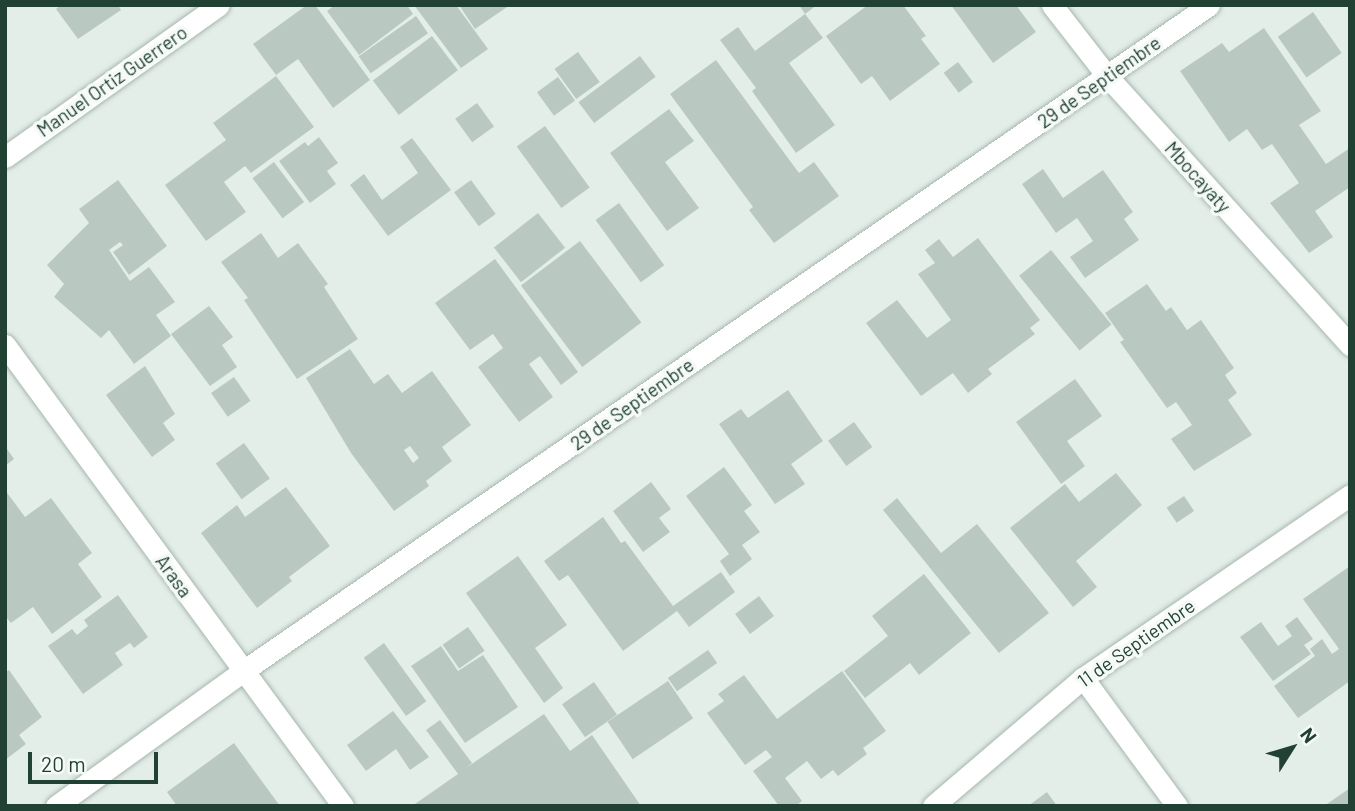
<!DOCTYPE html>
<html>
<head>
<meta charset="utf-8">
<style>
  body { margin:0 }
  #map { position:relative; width:1355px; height:811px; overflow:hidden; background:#e4eee8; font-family:Barlow,sans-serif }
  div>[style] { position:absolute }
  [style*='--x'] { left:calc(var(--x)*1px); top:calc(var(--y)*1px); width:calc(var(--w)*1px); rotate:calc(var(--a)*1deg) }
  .building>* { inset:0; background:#b9c9c1; transform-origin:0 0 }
  .roads { filter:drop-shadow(0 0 2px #a6b7af) drop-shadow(0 0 2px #a6b7af) }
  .minor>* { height:21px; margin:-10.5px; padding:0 10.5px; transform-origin:10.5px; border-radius:10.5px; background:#fff }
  span { translate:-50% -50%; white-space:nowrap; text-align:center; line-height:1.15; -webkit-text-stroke:7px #f5faf7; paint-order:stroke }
  .street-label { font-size:19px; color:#224135 }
  .frame { position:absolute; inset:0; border:7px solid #224135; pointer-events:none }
  .north { position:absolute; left:1257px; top:713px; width:70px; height:70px; -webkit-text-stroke:5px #f5faf7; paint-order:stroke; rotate:53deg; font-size:19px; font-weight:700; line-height:28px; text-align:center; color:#224135 }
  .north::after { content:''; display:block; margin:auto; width:24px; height:32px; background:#224135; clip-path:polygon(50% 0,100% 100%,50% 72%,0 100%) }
  .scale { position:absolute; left:28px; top:752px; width:130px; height:32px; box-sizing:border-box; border:4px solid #224135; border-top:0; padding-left:9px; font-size:21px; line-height:24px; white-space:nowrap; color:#224135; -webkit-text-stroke:5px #f5faf7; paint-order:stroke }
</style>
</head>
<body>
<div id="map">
  <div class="building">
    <i style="clip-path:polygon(61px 5px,118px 5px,121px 10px,78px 39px,56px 9px)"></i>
    <i style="clip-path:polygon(307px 5px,315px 5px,370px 80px,333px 108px,298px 59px,276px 75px,253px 44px)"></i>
    <i style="clip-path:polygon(335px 5px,407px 5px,413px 14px,359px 55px,327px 11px)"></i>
    <i style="clip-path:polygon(414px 5px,456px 5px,488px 49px,461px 68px)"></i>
    <i style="clip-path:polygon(459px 5px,510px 5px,475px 29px)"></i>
    <i style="clip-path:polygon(799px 5px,817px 5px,805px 14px,823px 38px,789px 63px,835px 125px,796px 153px,752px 91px,756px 88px,720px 40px,738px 27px,755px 51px,805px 14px)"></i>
    <i style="clip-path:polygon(868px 5px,903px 5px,926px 36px,921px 39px,940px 64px,890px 101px,872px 76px,861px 84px,826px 36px)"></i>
    <i style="clip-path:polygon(951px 5px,1016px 5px,1036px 32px,993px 63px)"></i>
    <i style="left:1313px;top:12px;width:50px;height:43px;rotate:55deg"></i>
    <i style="left:416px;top:16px;width:21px;height:70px;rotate:55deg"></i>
    <i style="clip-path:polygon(1264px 28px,1321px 111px,1299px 125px,1326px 164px,1350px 148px,1350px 187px,1315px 211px,1333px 237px,1309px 253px,1270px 203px,1299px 183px,1272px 144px,1262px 150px,1247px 129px,1229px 142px,1180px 71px,1222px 43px,1229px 52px)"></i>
    <i style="left:432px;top:36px;width:43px;height:74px;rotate:53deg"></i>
    <i style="left:578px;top:52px;width:37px;height:29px;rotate:54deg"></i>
    <i style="left:640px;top:56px;width:26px;height:77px;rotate:53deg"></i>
    <i style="clip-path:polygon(716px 60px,799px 173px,814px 162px,839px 196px,774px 243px,749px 210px,753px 207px,670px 94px)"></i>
    <i style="left:958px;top:62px;width:25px;height:18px;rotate:53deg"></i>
    <i style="clip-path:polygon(276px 76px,314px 127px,251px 173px,245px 166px,224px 182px,246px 212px,206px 241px,165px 185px,226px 140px,213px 123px)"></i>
    <i style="left:558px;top:77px;width:29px;height:26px;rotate:54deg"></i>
    <i style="left:477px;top:103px;width:29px;height:27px;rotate:54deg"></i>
    <i style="clip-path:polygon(669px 109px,694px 141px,665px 162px,699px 208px,667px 231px,610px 153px)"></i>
    <i style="left:545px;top:126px;width:76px;height:35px;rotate:54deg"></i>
    <i style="clip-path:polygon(319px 137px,338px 163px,327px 171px,336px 184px,310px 203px,279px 161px,305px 142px,308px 146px)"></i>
    <i style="clip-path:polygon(412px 138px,451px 190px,388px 236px,350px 185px,364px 174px,382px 200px,418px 173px,400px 147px)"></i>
    <i style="left:274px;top:162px;width:50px;height:27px;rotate:53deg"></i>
    <i style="clip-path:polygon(1043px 169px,1063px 198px,1103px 170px,1133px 212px,1124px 219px,1139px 240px,1085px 278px,1070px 257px,1093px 241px,1077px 218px,1056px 233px,1022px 184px)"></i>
    <i style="clip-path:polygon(118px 180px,167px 246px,129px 275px,113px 252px,123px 245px,120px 242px,109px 250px,130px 281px,149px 267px,175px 302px,156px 315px,171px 336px,134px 364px,109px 330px,101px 338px,54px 297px,64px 284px,47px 265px,89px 223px,79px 209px)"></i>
    <i style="left:471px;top:180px;width:42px;height:21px;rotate:54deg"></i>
    <i style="left:619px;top:203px;width:77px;height:29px;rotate:54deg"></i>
    <i style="left:538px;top:213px;width:44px;height:56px;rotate:52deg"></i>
    <i style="clip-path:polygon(261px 233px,278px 258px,298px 243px,328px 284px,324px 287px,358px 339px,297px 379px,244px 300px,248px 298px,221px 262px)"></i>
    <i style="clip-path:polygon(978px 238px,1040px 320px,1030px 328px,1035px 334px,988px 369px,992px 374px,968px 393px,953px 373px,921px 396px,866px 323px,897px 300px,927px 338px,951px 320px,918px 274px,935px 263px,925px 250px,939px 239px,953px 257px)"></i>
    <i style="left:580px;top:241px;width:102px;height:74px;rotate:53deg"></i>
    <i style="left:1051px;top:250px;width:96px;height:41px;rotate:51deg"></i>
    <i style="clip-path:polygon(495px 259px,578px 372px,561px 385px,540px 356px,529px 364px,553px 397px,519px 422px,478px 367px,503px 348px,493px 334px,470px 350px,435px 303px)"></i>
    <i style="clip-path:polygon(1147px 284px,1166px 311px,1171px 307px,1187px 330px,1201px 320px,1234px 368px,1225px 375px,1237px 393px,1228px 400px,1252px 435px,1194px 471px,1171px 439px,1192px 425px,1176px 402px,1167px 408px,1120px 342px,1124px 340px,1105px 313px)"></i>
    <i style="clip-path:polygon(209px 306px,233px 337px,222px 345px,237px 367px,210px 386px,171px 334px)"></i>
    <i style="clip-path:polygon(evenodd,350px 349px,374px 384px,388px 374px,402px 393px,432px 371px,471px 425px,442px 447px,452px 461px,426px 481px,429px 486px,394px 511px,351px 453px,306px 378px,350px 349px,410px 446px,419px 458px,413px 463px,404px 450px,410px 446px)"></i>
    <i style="clip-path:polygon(145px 366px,175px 414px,163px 423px,175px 440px,152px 457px,106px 395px)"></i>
    <i style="left:234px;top:377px;width:29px;height:28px;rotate:55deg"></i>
    <i style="clip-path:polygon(1075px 379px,1102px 416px,1067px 441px,1085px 466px,1061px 484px,1016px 422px)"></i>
    <i style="clip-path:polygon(788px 390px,823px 441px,791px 464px,805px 484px,775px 504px,719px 424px,741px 409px,748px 418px)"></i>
    <i style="left:854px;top:422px;width:31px;height:32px;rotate:54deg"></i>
    <i style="left:244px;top:443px;width:44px;height:35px;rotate:54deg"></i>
    <i style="clip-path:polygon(5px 446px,14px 459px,5px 466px)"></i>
    <i style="clip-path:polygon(724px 467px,752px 505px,744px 511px,760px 532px,742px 545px,752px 559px,730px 576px,720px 561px,729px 554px,686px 496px)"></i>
    <i style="clip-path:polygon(1116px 473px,1142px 505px,1076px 561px,1097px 587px,1073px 607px,1010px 528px,1065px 484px,1079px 502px)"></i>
    <i style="clip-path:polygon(651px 482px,671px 509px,659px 518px,670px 532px,643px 552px,613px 511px)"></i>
    <i style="clip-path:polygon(286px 487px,330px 546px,289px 577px,292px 581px,257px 608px,201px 533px,237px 505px,245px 517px)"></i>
    <i style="clip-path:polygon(5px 490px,25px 517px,51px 498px,92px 553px,78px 564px,102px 597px,52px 634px,33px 607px,11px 623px,5px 616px)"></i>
    <i style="left:1184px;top:496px;width:18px;height:21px;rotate:56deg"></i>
    <i style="clip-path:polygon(897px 498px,941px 553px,977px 524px,1049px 613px,999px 653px,883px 510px)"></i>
    <i style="clip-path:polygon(603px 517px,621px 543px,625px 541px,673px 606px,721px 572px,735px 592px,689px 627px,677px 611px,623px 651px,568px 575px,559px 581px,544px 561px)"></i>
    <i style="clip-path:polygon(518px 556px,567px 625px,535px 648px,563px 688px,544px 703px,466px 593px)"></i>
    <i style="clip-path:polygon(1350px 566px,1350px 681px,1298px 718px,1274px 686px,1315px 656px,1310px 649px,1322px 639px,1332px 654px,1339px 649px,1303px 599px)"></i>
    <i style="clip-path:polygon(924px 574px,971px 633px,919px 675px,910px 663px,865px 698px,844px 671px,888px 636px,872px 616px)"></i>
    <i style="clip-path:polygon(118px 595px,148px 637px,134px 648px,130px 643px,115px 653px,123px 665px,83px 694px,48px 646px,72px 629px,77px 635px,88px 626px,84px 620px)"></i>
    <i style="left:759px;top:596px;width:25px;height:30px;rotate:53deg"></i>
    <i style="clip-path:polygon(1297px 617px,1313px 639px,1304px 645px,1311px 654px,1273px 681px,1240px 637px,1261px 622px,1278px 646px,1292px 636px,1285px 626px)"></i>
    <i style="left:468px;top:627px;width:29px;height:31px;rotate:55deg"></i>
    <i style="left:384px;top:643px;width:72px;height:25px;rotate:54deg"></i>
    <i style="clip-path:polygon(441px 646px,458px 671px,483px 655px,518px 707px,465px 743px,411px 666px)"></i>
    <i style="left:708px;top:650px;width:16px;height:49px;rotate:55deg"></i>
    <i style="clip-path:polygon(9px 670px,42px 717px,19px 735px,26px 744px,5px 760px,5px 673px)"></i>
    <i style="clip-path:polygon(842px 671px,886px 731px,863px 748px,867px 754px,838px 776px,833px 770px,821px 779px,807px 761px,785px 778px,802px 801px,796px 806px,779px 806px,753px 771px,772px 757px,766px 750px,745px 765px,707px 713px,724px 701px,718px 694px,744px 675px,777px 719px)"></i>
    <i style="left:668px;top:681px;width:45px;height:73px;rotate:56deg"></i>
    <i style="left:594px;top:682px;width:40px;height:39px;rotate:55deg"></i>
    <i style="clip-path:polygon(393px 711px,429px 757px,410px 770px,396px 749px,366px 771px,347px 745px)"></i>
    <i style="clip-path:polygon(544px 714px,570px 751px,592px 735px,641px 806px,412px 806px,458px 774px,426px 730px,440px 720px,472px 763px,466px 768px)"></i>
    <i style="clip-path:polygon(234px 743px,280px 806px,177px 806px,167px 792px)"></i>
    <i style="clip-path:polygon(1350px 788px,1350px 806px,1324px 806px)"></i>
    <i style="clip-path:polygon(1047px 792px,1057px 806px,1028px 806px)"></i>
  </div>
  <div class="roads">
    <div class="minor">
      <i style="--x:1052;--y:5;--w:90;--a:52.2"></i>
      <i style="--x:1107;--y:76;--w:363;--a:47.9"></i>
      <i style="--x:5;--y:157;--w:262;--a:-35.4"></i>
      <i style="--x:5;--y:345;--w:572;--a:53.75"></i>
      <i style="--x:1083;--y:678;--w:159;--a:53.7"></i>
      <i style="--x:56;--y:806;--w:231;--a:-35.8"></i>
      <i style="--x:243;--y:671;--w:1173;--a:-34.58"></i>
      <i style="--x:933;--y:806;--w:197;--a:-40.5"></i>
      <i style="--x:1083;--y:678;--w:324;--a:-34.4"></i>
    </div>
  </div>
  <div class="street-label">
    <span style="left:112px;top:81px;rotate:-35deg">Manuel Ortiz Guerrero</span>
    <span style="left:1099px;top:82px;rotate:-35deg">29 de Septiembre</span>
    <span style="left:1198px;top:177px;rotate:48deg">Mbocayaty</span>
    <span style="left:632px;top:404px;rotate:-35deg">29 de Septiembre</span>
    <span style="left:174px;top:576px;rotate:54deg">Arasa</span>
    <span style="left:1136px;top:643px;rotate:-35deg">11 de Septiembre</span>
  </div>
  <div class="frame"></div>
  <div class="north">N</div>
  <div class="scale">20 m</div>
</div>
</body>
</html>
